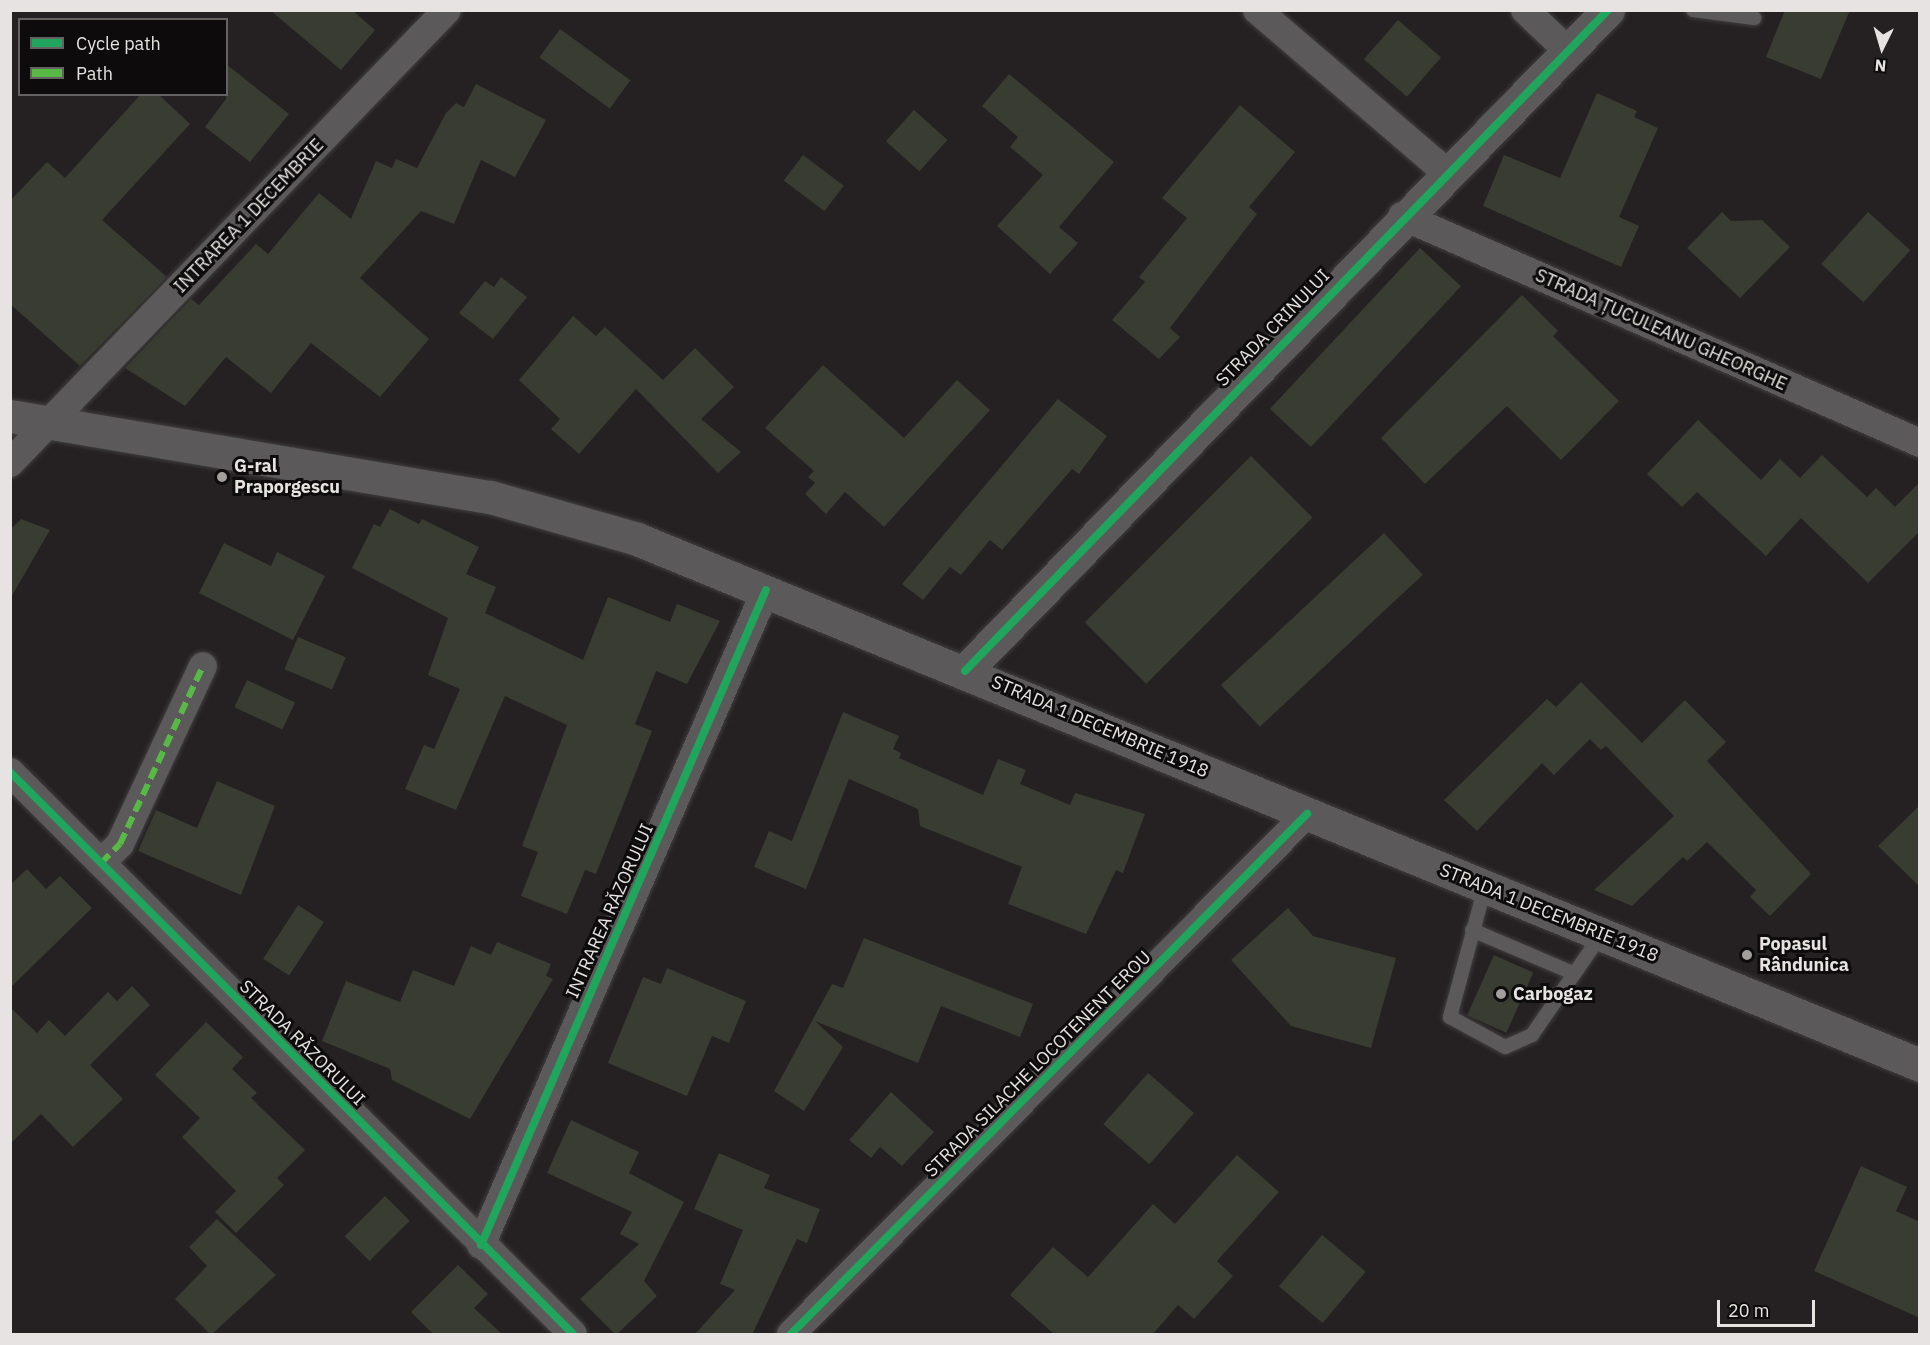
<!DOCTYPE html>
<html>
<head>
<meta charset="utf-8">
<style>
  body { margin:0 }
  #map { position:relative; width:1930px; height:1345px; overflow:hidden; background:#252122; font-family:"IBM Plex Sans",sans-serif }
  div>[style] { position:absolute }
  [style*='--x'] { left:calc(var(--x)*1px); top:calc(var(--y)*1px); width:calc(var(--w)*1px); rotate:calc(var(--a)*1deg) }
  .building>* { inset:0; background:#383c31; transform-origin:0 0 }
  .roads { filter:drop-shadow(0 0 2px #413e3f) drop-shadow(0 0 2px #413e3f) }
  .service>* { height:14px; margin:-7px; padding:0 7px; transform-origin:7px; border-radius:7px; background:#5c595a }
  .minor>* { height:28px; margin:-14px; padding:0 14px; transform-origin:14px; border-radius:14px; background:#5c595a }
  .tertiary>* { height:33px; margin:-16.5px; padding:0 16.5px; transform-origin:16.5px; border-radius:16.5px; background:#5c595a }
  .secondary>* { height:33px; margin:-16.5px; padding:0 16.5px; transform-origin:16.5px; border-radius:16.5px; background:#5c595a }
  .quiet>* { height:6px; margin-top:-3px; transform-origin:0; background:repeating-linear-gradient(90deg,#58b947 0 12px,transparent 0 18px) }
  .cycleway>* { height:8px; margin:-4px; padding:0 4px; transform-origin:4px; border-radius:4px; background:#20a55d }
  .dots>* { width:16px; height:16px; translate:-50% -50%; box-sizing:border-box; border:3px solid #0d0b0b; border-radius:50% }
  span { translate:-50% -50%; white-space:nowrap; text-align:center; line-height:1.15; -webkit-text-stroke:6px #0d0b0b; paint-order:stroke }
  .street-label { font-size:18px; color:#e7e3e3 }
  .poi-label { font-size:18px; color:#e7e3e3; font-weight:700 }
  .left { translate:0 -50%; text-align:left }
  .frame { position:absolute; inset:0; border:12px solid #e7e3e3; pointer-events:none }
  .legend { position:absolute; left:18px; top:18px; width:210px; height:78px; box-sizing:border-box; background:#0d0b0b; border:2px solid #646161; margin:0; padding:8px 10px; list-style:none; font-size:18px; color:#e7e3e3 }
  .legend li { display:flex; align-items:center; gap:12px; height:30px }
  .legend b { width:30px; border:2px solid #646161 }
  .north { position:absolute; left:1852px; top:18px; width:60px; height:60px; -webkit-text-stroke:4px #0d0b0b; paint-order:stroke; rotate:185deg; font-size:16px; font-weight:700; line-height:24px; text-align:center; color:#e7e3e3 }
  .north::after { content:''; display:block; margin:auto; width:21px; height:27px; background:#e7e3e3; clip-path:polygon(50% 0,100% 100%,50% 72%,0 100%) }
  .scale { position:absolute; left:1717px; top:1300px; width:98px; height:27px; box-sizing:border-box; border:3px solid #e7e3e3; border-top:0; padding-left:8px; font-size:18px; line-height:21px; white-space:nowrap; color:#e7e3e3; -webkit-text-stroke:4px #0d0b0b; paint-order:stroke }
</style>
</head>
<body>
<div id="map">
  <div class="building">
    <i style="clip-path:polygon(270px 10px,352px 10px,375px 30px,341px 70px)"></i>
    <i style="clip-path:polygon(1785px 10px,1850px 10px,1821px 79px,1766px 57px)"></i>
    <i style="left:1398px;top:20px;width:57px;height:52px;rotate:41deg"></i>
    <i style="left:560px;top:29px;width:87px;height:35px;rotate:36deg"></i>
    <i style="clip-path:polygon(226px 64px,289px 114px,250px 162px,205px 127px,226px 99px)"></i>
    <i style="clip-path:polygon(1009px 74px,1114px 162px,1059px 227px,1078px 243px,1050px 274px,997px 226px,1043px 175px,1010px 147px,1018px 137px,982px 106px)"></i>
    <i style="clip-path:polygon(476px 84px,546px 120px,515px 177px,481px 160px,454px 224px,421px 211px,360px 278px,429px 339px,380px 397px,311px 343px,271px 393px,226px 357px,185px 406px,125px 368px,191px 299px,199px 305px,256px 244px,268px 254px,319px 193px,351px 219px,376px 161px,392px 168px,396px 159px,417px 168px,446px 113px,456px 103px,464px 107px)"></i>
    <i style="clip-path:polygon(1597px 93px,1637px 111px,1634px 117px,1658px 128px,1619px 217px,1639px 226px,1621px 267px,1483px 206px,1504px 155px,1560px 178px)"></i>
    <i style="clip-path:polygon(141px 94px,158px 94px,190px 124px,102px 220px,167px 277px,80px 366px,10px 304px,10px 201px,47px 162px,65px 178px)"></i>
    <i style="clip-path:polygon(1240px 105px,1295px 152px,1249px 207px,1257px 214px,1170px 328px,1180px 337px,1159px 359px,1112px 320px,1145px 282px,1139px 277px,1187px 218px,1162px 198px)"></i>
    <i style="left:914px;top:110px;width:45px;height:42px;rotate:42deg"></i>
    <i style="left:803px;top:155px;width:51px;height:32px;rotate:37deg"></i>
    <i style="clip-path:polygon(1722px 212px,1731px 221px,1762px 220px,1790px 247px,1740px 298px,1687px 248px)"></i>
    <i style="left:1868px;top:212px;width:57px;height:70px;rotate:42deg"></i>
    <i style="left:1420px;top:248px;width:56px;height:220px;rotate:43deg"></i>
    <i style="clip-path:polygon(501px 277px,527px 297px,493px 339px,459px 313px,485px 281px,494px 287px)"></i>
    <i style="clip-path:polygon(1522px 295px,1558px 331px,1553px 336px,1619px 401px,1561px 460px,1507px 406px,1425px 484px,1381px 438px)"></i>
    <i style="clip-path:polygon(573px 316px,596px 336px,605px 327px,663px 380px,695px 348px,734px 387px,701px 419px,741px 452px,718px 473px,636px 389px,579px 454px,551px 429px,560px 419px,519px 380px)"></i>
    <i style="clip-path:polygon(823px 365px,904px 438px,957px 380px,990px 410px,884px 527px,845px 492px,826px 514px,805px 494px,815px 483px,808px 477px,814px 471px,765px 428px)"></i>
    <i style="clip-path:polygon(1058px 399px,1107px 436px,1079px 474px,1072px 469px,1002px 550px,990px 540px,961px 575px,950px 567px,923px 600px,902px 584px)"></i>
    <i style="clip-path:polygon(1698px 420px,1761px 480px,1780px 459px,1800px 478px,1822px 455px,1867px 497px,1876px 488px,1895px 507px,1920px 482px,1920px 531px,1868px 583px,1801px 518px,1766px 556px,1697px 492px,1682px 507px,1647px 474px)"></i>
    <i style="left:1251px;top:456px;width:87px;height:235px;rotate:45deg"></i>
    <i style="clip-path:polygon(390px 509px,419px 524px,422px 519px,479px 547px,466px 574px,496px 587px,485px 613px,583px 660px,608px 597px,670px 622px,677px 604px,720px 621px,687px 684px,656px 671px,635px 724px,652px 731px,596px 874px,585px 870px,567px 914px,521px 896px,538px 852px,522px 846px,567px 725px,505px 696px,456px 810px,405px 789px,424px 745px,434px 749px,460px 689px,428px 675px,448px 618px,352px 568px,374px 524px,380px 527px)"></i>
    <i style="clip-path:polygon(21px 519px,50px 530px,10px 599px,10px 530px)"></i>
    <i style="left:1384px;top:533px;width:57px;height:223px;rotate:47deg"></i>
    <i style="clip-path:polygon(224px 543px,271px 566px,277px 552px,325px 576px,293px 640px,199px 593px)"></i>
    <i style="left:298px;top:637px;width:52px;height:35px;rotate:23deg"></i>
    <i style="left:247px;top:680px;width:53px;height:30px;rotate:25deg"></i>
    <i style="clip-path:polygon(1581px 682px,1642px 743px,1685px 700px,1726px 742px,1707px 761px,1811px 874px,1770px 916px,1750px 897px,1756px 890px,1707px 842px,1687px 861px,1683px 857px,1632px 906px,1594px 890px,1674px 816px,1606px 746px,1601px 750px,1590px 739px,1554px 775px,1542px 763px,1477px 831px,1444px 800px,1547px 699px,1556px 707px)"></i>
    <i style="clip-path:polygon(843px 712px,899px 736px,893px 749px,901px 753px,899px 758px,983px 795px,998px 759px,1026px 770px,1020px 784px,1070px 805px,1075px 793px,1145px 814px,1123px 873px,1116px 870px,1086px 934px,1008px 904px,1022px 867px,920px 826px,918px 809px,849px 779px,806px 889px,754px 867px,769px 831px,792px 841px)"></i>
    <i style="clip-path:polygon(217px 781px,275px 806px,241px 895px,138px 851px,156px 810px,197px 828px)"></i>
    <i style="clip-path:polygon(1920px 805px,1920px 887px,1878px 846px)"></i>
    <i style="clip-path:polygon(27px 869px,46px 889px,60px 876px,92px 908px,10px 988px,10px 885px)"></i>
    <i style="left:298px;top:905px;width:31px;height:64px;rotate:33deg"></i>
    <i style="clip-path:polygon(1288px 908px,1313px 936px,1396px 958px,1371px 1048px,1291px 1026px,1231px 960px)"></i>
    <i style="clip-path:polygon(864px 938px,1033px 1004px,1020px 1037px,941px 1006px,918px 1063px,815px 1021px,843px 1047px,804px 1111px,774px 1091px,832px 984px,843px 988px)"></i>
    <i style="clip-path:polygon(497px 942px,551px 964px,546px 976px,553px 979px,470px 1119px,392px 1080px,390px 1069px,322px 1041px,346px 981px,400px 1002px,413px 970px,454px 986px,471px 946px,491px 955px)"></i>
    <i style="left:1494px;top:955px;width:43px;height:66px;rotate:24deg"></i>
    <i style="clip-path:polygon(667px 968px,746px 1001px,729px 1043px,712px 1036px,687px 1096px,608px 1063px,643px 977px,661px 984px)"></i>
    <i style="clip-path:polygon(132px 986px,150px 1005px,90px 1065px,123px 1099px,73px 1147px,41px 1114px,10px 1144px,10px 1007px,37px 1033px,49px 1020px,65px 1036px,108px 992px,117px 1001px)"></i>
    <i style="clip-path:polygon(206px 1022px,243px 1057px,232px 1069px,257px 1093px,251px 1098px,305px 1150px,277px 1178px,284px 1185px,236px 1233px,215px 1212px,236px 1191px,182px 1137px,200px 1118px,155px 1075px)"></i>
    <i style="left:1148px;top:1073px;width:61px;height:68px;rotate:41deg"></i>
    <i style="clip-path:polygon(891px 1092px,934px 1132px,902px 1166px,880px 1147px,871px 1158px,849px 1140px)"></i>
    <i style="clip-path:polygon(571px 1120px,639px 1152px,629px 1173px,684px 1202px,644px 1281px,657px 1296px,616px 1335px,580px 1299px,639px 1244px,620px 1234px,632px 1212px,547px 1173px)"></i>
    <i style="clip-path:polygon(719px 1153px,770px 1175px,764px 1188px,820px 1209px,807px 1243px,797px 1239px,752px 1335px,694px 1335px,735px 1290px,720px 1284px,743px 1230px,694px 1209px)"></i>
    <i style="clip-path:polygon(1237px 1155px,1279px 1192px,1217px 1261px,1233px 1276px,1194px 1319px,1178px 1305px,1152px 1335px,1055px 1335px,1010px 1295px,1053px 1247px,1088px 1277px,1153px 1204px,1175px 1224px)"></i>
    <i style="clip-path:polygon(1861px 1166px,1907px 1187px,1896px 1211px,1920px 1222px,1920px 1318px,1814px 1271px)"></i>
    <i style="left:385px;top:1196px;width:35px;height:57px;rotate:45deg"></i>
    <i style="clip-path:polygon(217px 1219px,276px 1275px,211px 1335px,175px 1299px,207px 1266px,189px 1247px)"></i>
    <i style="left:1322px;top:1235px;width:57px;height:67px;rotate:40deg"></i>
    <i style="clip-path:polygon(458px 1265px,488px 1294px,474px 1308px,503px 1335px,434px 1335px,411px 1312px)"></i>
  </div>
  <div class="roads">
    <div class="service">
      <i style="--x:1693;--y:10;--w:62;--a:7.5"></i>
      <i style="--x:1485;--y:887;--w:135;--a:105.1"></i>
      <i style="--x:1450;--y:1017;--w:63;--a:28.6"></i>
      <i style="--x:1505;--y:1047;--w:30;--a:-24"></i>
      <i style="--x:1532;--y:1035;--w:121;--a:-55.4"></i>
      <i style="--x:1472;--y:930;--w:110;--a:23.1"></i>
    </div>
    <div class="minor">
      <i style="--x:1257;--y:10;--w:248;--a:40.6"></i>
      <i style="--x:1525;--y:10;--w:58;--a:43.6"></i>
      <i style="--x:1402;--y:216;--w:566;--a:23.66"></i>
      <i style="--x:10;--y:463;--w:629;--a:-46.03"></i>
      <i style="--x:10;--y:772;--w:795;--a:44.95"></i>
      <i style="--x:101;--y:863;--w:27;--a:-45"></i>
      <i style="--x:120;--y:844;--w:196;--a:-65"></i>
      <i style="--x:481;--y:1245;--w:714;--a:-66.49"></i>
      <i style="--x:791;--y:1334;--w:733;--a:-45.22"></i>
    </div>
    <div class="tertiary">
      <i style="--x:965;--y:671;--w:922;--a:-45.79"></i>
    </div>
    <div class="secondary">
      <i style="--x:10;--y:416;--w:487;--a:9.6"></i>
      <i style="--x:490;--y:497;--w:153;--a:15.9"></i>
      <i style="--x:637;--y:539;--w:1387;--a:22.29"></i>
    </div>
  </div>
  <div class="quiet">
    <i style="--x:101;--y:863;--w:27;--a:-45"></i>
    <i style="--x:120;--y:844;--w:196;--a:-65"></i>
  </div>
  <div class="cycleway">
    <i style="--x:965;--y:671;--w:922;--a:-45.79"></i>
    <i style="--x:10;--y:772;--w:795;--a:44.95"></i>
    <i style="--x:481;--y:1245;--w:714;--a:-66.49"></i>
    <i style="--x:791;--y:1334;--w:733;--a:-45.22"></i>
  </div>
  <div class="dots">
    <i style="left:222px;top:477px;background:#a39f9f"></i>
    <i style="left:1747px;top:955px;background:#a39f9f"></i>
    <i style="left:1501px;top:994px;background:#a39f9f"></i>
  </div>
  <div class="street-label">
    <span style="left:249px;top:216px;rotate:-46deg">INTRAREA 1 DECEMBRIE</span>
    <span style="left:1273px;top:328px;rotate:-46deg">STRADA CRINULUI</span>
    <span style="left:1661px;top:330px;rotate:24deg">STRADA ȚUCULEANU GHEORGHE</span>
    <span style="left:1100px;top:727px;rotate:23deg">STRADA 1 DECEMBRIE 1918</span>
    <span style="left:610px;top:911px;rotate:-66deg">INTRAREA RĂZORULUI</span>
    <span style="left:1549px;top:913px;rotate:22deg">STRADA 1 DECEMBRIE 1918</span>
    <span style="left:302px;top:1043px;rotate:45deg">STRADA RĂZORULUI</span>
    <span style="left:1038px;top:1064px;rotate:-45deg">STRADA SILACHE LOCOTENENT EROU</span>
  </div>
  <div class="poi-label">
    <span class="left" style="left:234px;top:477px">G-ral<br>Praporgescu</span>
    <span class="left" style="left:1759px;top:955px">Popasul<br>Rândunica</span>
    <span class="left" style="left:1513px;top:994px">Carbogaz</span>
  </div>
  <div class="frame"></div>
  <ul class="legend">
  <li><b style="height:8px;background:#20a55d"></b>Cycle path</li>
  <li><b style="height:8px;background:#58b947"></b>Path</li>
  </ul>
  <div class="north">N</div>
  <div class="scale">20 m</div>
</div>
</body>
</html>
